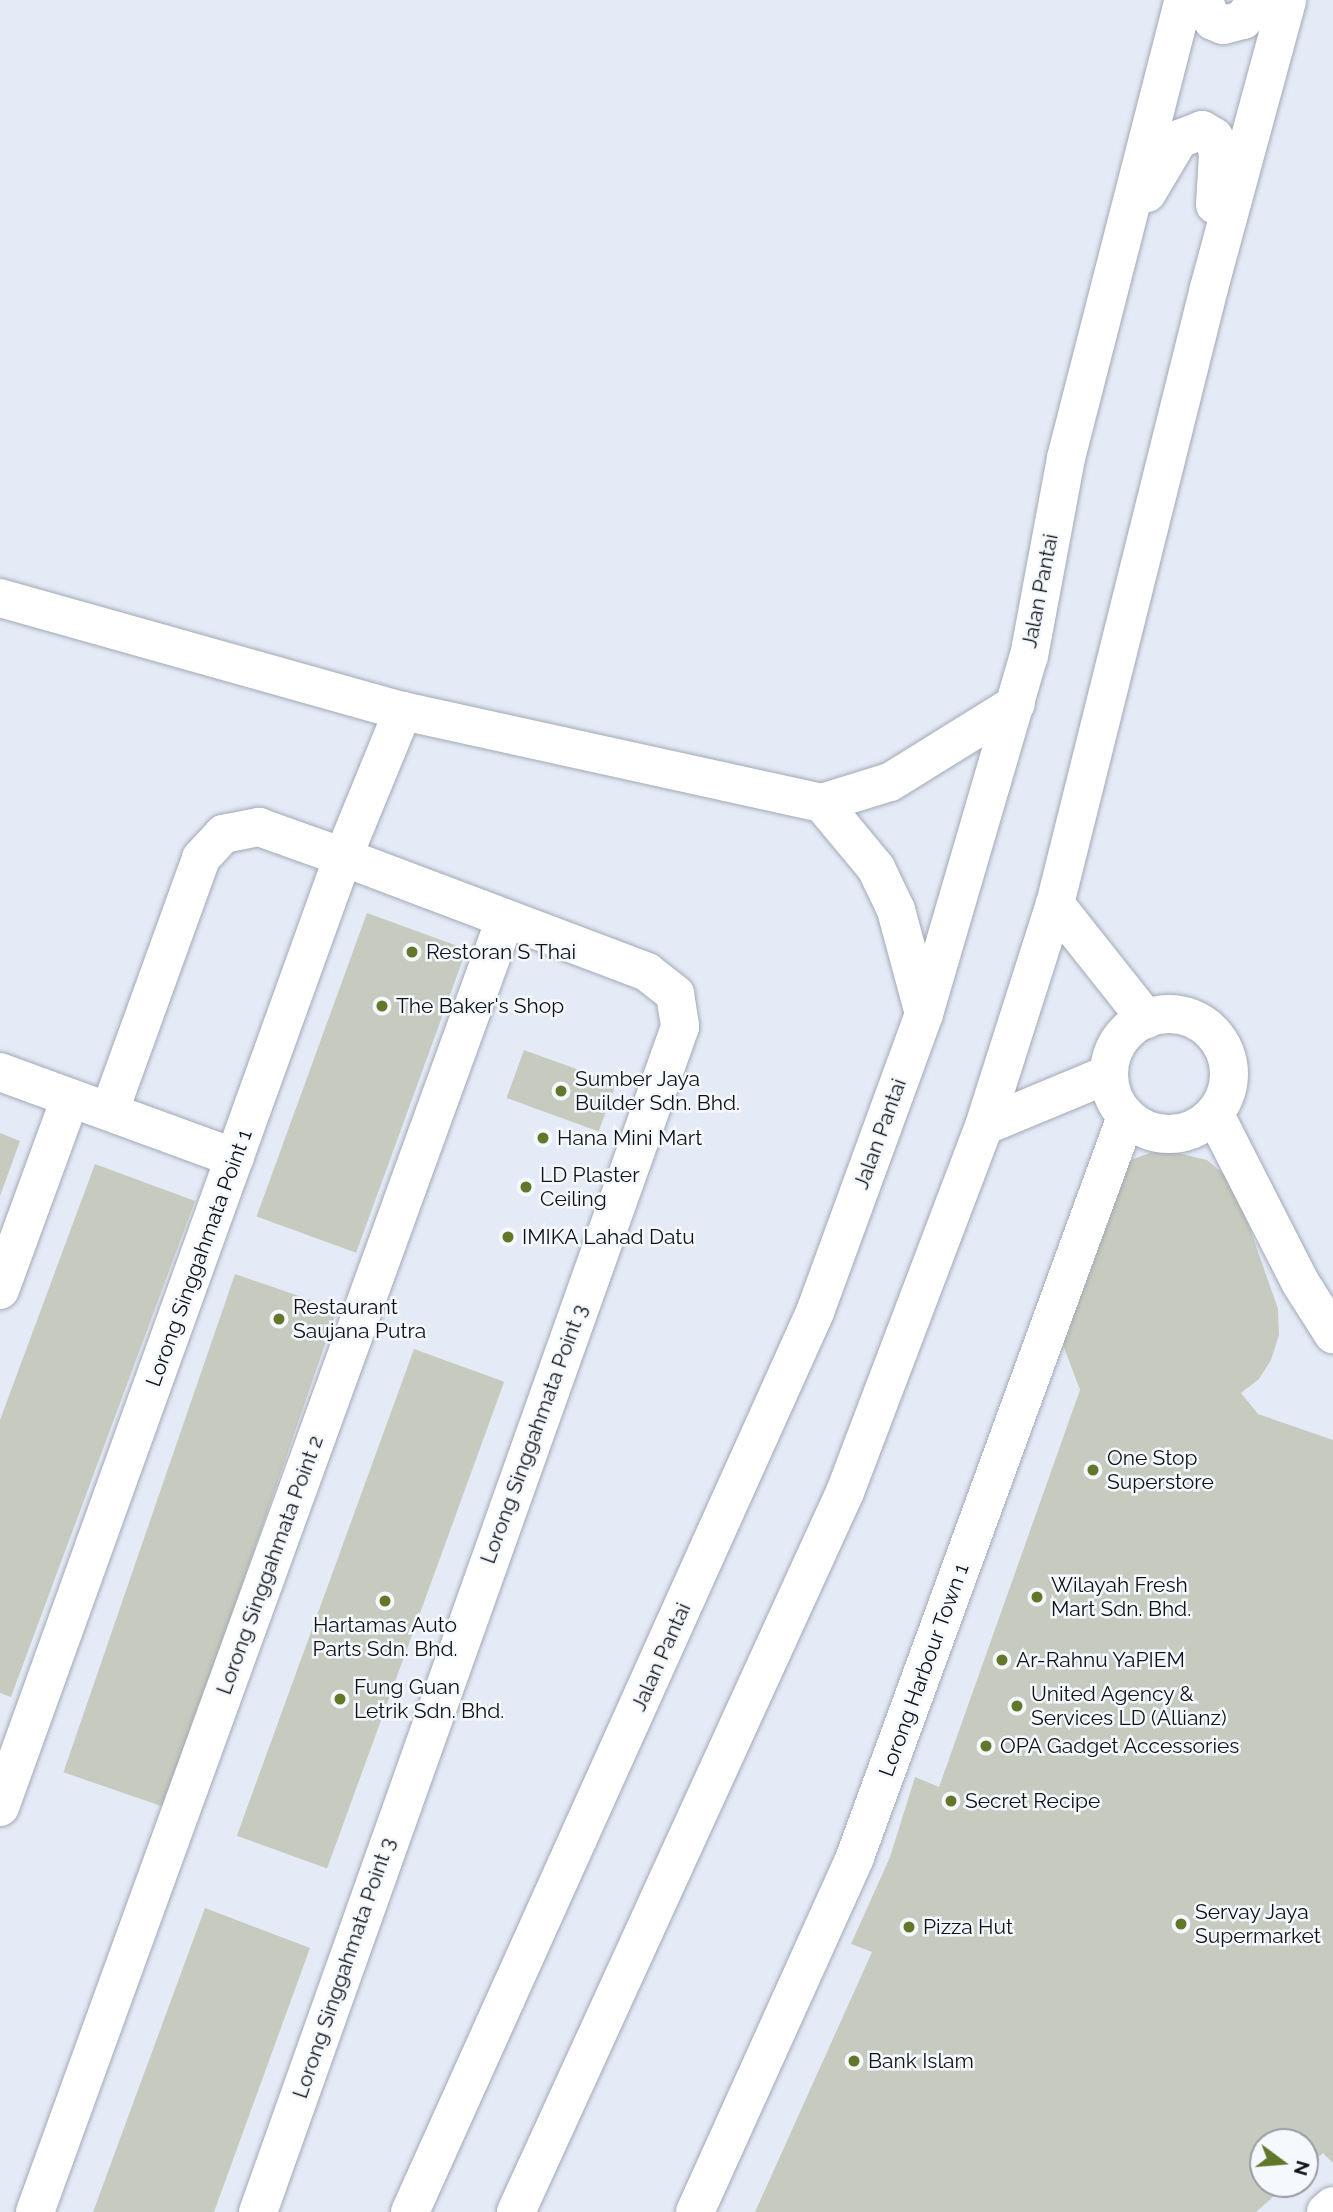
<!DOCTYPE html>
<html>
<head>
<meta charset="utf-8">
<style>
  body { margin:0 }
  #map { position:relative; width:1333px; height:2212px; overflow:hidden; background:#e4ebf7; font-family:Raleway,sans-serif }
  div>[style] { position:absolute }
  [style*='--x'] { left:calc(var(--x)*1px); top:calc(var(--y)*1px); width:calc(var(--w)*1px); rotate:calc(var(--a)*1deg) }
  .building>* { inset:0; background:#c7cbbf; transform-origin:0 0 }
  .roads { filter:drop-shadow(0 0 2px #a2a9b4) drop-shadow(0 0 2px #a2a9b4) }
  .minor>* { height:38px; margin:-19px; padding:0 19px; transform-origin:19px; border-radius:19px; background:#fff }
  .minor>.ring { margin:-19px; padding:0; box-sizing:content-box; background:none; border:38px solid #fff; border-radius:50% }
  .tertiary>* { height:38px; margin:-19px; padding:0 19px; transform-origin:19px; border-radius:19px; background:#fff }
  .dots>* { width:19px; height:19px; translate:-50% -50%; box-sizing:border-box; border:4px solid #f5f8fd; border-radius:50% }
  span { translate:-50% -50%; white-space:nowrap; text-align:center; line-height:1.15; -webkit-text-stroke:5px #f5f8fd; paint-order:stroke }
  .street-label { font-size:21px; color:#101216 }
  .poi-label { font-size:21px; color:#101216 }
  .left { translate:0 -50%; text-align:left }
  .north { position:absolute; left:1249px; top:2128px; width:70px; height:70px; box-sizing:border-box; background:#f5f8fd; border:2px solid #999ca1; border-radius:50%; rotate:106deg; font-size:19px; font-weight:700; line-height:28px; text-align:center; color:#101216 }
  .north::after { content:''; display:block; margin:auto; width:24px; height:32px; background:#61782a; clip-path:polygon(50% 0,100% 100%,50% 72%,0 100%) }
</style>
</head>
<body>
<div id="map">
  <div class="building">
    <i style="left:367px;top:913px;width:106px;height:323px;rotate:20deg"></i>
    <i style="left:524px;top:1050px;width:98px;height:51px;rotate:20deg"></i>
    <i style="clip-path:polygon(0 1133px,20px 1141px,0 1196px)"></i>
    <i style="clip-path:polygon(1161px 1149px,1207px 1160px,1226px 1176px,1241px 1203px,1278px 1309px,1279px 1335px,1271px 1360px,1259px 1379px,1241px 1393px,1258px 1414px,1333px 1440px,1333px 2163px,1323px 2153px,1305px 2169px,1305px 2142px,1263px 2142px,1263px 2184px,1288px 2184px,1256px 2212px,755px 2212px,872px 1952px,851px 1944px,890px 1857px,915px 1777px,939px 1787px,1080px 1390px,1059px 1334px,1070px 1330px,1068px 1304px,1115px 1176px,1133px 1159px)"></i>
    <i style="clip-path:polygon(95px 1164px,195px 1201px,11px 1697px,0 1693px,0 1420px)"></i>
    <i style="left:235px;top:1274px;width:108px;height:527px;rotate:19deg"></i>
    <i style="left:414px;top:1349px;width:96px;height:518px;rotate:20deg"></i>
    <i style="clip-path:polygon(205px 1908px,310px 1948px,214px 2212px,93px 2212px)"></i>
  </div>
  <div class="roads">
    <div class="minor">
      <i style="--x:0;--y:598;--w:419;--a:15.7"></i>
      <i style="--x:403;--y:711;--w:429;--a:12.4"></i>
      <i style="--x:822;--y:803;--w:71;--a:-17.2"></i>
      <i style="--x:890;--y:782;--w:148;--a:-31.8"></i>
      <i style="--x:822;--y:803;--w:85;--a:50.3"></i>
      <i style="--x:876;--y:868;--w:47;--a:64.5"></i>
      <i style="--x:896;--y:910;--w:108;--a:74.9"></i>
      <i style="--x:1055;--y:904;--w:147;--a:51.6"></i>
      <i class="ring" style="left:1109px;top:1014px;width:82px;height:82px"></i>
      <i style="--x:0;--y:1072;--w:250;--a:20.1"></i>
      <i style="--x:110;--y:1110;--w:268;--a:-70.1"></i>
      <i style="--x:201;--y:858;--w:33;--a:-47"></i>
      <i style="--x:223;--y:834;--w:37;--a:-11"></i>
      <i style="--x:259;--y:827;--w:89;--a:19.7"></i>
      <i style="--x:343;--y:857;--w:325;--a:20.7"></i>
      <i style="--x:647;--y:972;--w:36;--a:38"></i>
      <i style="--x:675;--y:994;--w:33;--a:81"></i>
      <i style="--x:680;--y:1027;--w:1258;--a:109.6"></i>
      <i style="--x:1215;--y:1115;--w:187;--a:63"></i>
      <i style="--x:1300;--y:1282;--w:62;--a:57.6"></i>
      <i style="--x:984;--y:1126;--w:135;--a:-22.6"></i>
      <i style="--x:0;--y:1290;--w:203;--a:-69.9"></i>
      <i style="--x:0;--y:1807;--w:1010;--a:-70.15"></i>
      <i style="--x:343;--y:857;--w:158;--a:-67.7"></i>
      <i style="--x:35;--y:2212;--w:1376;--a:-70.02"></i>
      <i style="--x:695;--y:2212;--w:389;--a:-65.7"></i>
      <i style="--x:855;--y:1857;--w:788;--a:-69.89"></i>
      <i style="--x:1326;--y:2212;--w:9;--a:-41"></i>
    </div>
    <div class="tertiary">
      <i style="--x:1203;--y:0;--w:23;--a:65"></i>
      <i style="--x:1213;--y:21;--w:11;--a:22"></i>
      <i style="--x:1223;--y:25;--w:21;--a:-14"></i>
      <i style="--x:1243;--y:20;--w:24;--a:-57"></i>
      <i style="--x:1147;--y:193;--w:63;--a:-59.3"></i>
      <i style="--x:1179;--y:139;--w:25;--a:-21"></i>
      <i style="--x:1202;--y:130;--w:14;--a:30"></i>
      <i style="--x:1214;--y:137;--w:17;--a:77"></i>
      <i style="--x:1218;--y:154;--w:51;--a:93.4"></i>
      <i style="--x:410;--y:2212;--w:987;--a:-65.77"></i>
      <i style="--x:815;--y:1312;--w:317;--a:-69.9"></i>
      <i style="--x:924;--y:1014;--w:373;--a:-73.7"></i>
      <i style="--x:1029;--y:656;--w:201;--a:-79.4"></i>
      <i style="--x:1066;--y:458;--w:473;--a:-75.6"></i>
      <i style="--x:516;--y:2212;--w:792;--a:-65.44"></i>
      <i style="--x:845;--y:1492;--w:392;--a:-69.2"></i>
      <i style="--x:984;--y:1126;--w:233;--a:-72.3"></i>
      <i style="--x:1055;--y:904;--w:635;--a:-75.96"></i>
      <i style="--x:1209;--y:288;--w:298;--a:-74.8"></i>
    </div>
  </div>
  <div class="dots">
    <i style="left:412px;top:952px;background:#61782a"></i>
    <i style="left:382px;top:1006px;background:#61782a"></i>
    <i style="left:561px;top:1091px;background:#61782a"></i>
    <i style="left:543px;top:1138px;background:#61782a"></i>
    <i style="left:526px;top:1187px;background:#61782a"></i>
    <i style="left:508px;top:1237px;background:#61782a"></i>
    <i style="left:279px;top:1319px;background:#61782a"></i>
    <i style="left:1093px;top:1470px;background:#61782a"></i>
    <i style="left:1037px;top:1597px;background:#61782a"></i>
    <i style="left:385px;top:1601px;background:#61782a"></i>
    <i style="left:1002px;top:1660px;background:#61782a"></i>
    <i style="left:340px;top:1699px;background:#61782a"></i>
    <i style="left:1017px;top:1706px;background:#61782a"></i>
    <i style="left:986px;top:1746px;background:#61782a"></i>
    <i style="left:951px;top:1801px;background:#61782a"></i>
    <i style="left:1181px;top:1924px;background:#61782a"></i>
    <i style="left:909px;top:1927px;background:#61782a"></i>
    <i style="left:854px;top:2061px;background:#61782a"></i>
  </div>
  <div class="street-label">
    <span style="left:1040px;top:591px;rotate:-79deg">Jalan Pantai</span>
    <span style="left:880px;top:1134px;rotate:-70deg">Jalan Pantai</span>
    <span style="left:199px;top:1258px;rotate:-70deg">Lorong Singgahmata Point 1</span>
    <span style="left:534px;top:1434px;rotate:-70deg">Lorong Singgahmata Point 3</span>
    <span style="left:270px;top:1565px;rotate:-70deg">Lorong Singgahmata Point 2</span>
    <span style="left:661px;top:1657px;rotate:-66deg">Jalan Pantai</span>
    <span style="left:924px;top:1670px;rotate:-70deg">Lorong Harbour Town 1</span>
    <span style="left:344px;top:1968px;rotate:-71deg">Lorong Singgahmata Point 3</span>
  </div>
  <div class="poi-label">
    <span class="left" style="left:426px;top:952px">Restoran S Thai</span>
    <span class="left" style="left:396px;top:1006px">The Baker's Shop</span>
    <span class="left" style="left:575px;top:1091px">Sumber Jaya<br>Builder Sdn. Bhd.</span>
    <span class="left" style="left:557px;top:1138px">Hana Mini Mart</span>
    <span class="left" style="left:540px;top:1187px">LD Plaster<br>Ceiling</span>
    <span class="left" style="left:522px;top:1237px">IMIKA Lahad Datu</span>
    <span class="left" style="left:293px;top:1319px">Restaurant<br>Saujana Putra</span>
    <span class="left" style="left:1107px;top:1470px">One Stop<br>Superstore</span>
    <span class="left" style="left:1051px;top:1597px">Wilayah Fresh<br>Mart Sdn. Bhd.</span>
    <span style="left:385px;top:1637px">Hartamas Auto<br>Parts Sdn. Bhd.</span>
    <span class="left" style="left:1016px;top:1660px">Ar-Rahnu YaPIEM</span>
    <span class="left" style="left:354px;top:1699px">Fung Guan<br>Letrik Sdn. Bhd.</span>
    <span class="left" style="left:1031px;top:1706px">United Agency &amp;<br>Services LD (Allianz)</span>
    <span class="left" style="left:1000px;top:1746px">OPA Gadget Accessories</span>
    <span class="left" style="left:965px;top:1801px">Secret Recipe</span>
    <span class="left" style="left:1195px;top:1924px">Servay Jaya<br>Supermarket</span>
    <span class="left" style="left:923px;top:1927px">Pizza Hut</span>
    <span class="left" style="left:868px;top:2061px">Bank Islam</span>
  </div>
  <div class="north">N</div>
</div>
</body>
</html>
